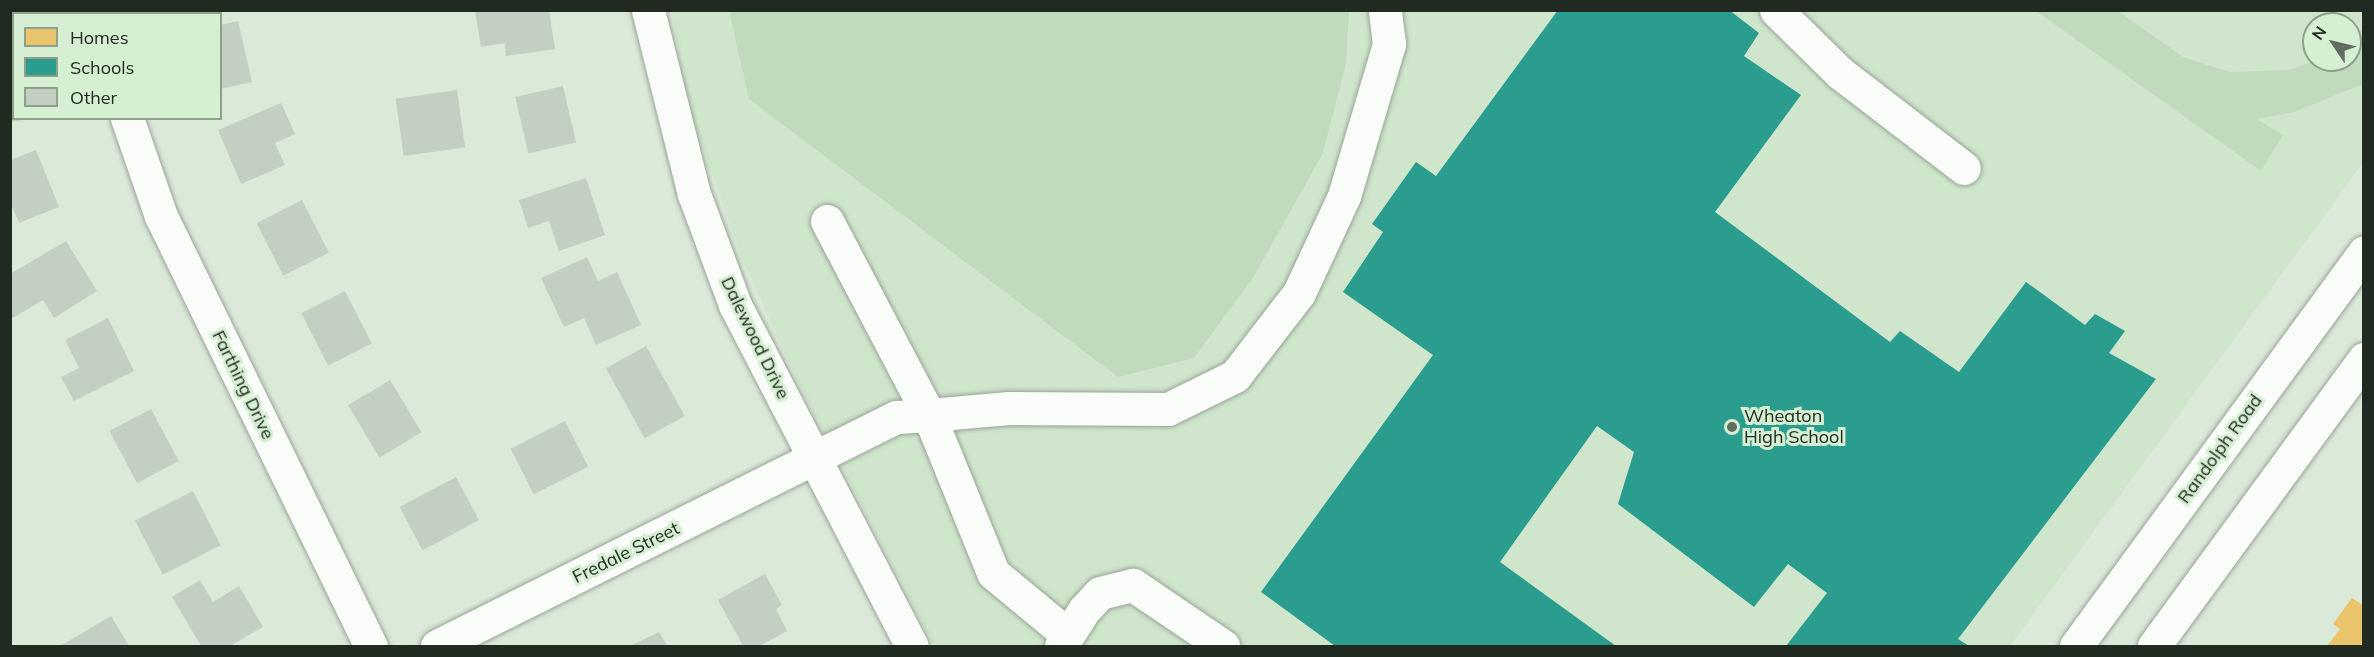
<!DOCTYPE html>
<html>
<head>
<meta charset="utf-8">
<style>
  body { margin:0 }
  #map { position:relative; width:2374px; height:657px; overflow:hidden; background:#dbe9d9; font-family:Mulish,sans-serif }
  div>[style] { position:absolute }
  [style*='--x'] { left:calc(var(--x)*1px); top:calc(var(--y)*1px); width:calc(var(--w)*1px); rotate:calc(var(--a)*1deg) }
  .built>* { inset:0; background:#cfe6cc }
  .green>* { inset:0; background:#c0dbbc }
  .homes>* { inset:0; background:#e9c46a }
  .schools>* { inset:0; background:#2a9d8f }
  .building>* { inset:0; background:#c4cfc3; transform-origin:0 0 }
  .roads { filter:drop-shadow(0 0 2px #9aa498) drop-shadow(0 0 2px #9aa498) }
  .minor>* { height:33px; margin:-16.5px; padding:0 16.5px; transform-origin:16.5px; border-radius:16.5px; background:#fafcf9 }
  .major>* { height:33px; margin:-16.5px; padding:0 16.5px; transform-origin:16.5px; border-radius:16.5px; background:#fafcf9 }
  .dots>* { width:16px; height:16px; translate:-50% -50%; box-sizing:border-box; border:3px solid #d6efd3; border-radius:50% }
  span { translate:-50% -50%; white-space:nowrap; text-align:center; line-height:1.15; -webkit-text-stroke:6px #d6efd3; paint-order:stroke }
  .street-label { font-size:18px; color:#212a20 }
  .poi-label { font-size:18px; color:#212a20 }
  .left { translate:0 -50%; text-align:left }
  .frame { position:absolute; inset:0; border:12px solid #212a20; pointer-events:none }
  .legend { position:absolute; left:12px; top:12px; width:210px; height:108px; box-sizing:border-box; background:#d6efd3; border:2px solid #8ea08b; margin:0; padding:8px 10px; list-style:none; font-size:18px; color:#212a20 }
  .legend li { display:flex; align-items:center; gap:12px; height:30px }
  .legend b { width:30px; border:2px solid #8ea08b }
  .north { position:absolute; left:2302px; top:12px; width:60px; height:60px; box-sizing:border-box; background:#d6efd3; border:2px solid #8ea08b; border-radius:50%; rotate:305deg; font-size:16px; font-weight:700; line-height:24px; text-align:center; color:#212a20 }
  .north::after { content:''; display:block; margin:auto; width:21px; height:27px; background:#626d61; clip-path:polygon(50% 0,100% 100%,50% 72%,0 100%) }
</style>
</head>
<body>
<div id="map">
  <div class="built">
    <i style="clip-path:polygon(evenodd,672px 11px,2363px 11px,2363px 163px,2010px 646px,934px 646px,797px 380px,741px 256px,687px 102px,672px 11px,2314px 24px,2350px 24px,2350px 60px,2314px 60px,2314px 24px)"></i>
  </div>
  <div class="green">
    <i style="clip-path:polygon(733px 10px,1349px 10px,1349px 11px,1346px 63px,1323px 153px,1254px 276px,1194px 358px,1118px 377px,749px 99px,730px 15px)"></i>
    <i style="clip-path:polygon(2036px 11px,2118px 11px,2183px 57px,2230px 72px,2289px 70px,2317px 60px,2350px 60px,2350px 41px,2363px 29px,2363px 84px,2294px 112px,2257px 119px,2283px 135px,2261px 171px)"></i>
  </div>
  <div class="homes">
    <i style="clip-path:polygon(2352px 598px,2364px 606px,2364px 646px,2327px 646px,2340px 629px,2333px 624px)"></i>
  </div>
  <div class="schools">
    <i style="clip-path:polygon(1558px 10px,1729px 10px,1759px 33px,1744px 56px,1801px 95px,1715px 212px,1890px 342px,1900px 331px,1959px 372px,2026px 282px,2085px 325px,2095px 314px,2125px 331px,2109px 353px,2156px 379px,1958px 639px,1969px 646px,1786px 646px,1827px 593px,1788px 564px,1754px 607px,1618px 504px,1634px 452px,1597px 426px,1500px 562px,1616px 646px,1335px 646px,1261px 592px,1433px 355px,1343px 292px,1383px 232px,1372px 224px,1416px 162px,1436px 176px)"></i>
  </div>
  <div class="building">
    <i style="clip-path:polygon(475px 10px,549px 10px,555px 49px,506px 56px,505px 43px,481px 47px)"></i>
    <i style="clip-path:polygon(238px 21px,252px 82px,220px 89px,220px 25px)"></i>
    <i style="clip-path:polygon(14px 57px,14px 118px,23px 120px,10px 122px,10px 58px)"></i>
    <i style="left:563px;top:86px;width:58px;height:49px;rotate:77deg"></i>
    <i style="left:457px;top:90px;width:58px;height:62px;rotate:82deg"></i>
    <i style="clip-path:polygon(281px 103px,295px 134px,275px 143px,285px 165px,241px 184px,218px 130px)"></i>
    <i style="clip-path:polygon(36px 150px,59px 207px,19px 223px,10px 202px,10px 160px)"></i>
    <i style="clip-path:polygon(586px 178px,605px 235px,559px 251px,549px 221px,528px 228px,519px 200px)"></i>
    <i style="left:302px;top:200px;width:59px;height:51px;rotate:63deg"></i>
    <i style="clip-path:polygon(66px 241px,97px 291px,54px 318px,43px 300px,13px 318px,10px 314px,10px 274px)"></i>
    <i style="clip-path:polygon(587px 257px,598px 281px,617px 272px,641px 325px,596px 345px,584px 318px,564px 327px,541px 278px)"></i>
    <i style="left:345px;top:291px;width:59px;height:49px;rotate:63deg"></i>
    <i style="clip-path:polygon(108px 318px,134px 371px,74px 401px,61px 377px,79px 368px,65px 340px)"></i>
    <i style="left:646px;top:346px;width:80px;height:46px;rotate:61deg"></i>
    <i style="left:390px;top:380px;width:61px;height:49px;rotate:59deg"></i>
    <i style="left:151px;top:409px;width:59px;height:47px;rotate:62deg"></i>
    <i style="left:565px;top:421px;width:51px;height:61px;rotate:63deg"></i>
    <i style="left:456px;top:477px;width:49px;height:64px;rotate:62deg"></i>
    <i style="left:193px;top:491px;width:61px;height:65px;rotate:63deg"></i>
    <i style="clip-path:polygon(765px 574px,782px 605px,776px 609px,787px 631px,759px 646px,743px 646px,718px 600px)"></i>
    <i style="clip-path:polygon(200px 580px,213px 602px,239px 586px,263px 627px,230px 646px,201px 646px,172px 597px)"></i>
    <i style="clip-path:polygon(111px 616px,129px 646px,60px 646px)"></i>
    <i style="clip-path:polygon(659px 632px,667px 646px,630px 646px)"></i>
  </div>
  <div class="roads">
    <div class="minor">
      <i style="--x:108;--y:10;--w:4;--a:90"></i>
      <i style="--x:648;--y:10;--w:190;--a:76"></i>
      <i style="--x:694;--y:194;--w:118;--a:69.7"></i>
      <i style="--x:735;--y:305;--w:384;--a:62.6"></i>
      <i style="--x:1776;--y:10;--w:90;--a:44.5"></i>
      <i style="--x:1840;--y:73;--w:156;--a:37.5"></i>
      <i style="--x:127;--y:118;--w:104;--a:70.9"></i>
      <i style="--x:161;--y:216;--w:479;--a:64"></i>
      <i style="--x:827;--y:221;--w:219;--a:62.3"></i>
      <i style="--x:929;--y:415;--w:80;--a:-5"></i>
      <i style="--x:1009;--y:408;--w:159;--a:0.4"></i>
      <i style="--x:1168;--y:409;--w:75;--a:-26.2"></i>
      <i style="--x:1235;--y:376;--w:105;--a:-52.4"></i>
      <i style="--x:1299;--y:293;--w:107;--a:-65.1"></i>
      <i style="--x:1344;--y:196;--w:159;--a:-73.5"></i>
      <i style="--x:1389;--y:44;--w:34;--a:-97"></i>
      <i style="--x:437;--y:646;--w:513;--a:-26.52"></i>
      <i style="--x:896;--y:417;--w:33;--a:-3"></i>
      <i style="--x:929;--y:415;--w:170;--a:67.9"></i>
      <i style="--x:993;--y:573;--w:97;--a:39.6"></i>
      <i style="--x:1061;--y:646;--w:43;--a:-57.4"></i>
      <i style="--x:1084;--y:610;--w:23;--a:-47"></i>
      <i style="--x:1100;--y:593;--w:34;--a:-14"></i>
      <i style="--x:1133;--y:585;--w:109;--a:34.1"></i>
    </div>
    <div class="major">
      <i style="--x:2076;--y:646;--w:488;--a:-53.8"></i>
      <i style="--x:2154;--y:646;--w:356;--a:-53.8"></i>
    </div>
  </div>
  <div class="dots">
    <i style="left:1732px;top:427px;background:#626d61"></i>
  </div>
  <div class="street-label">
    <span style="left:755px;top:338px;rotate:64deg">Dalewood Drive</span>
    <span style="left:243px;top:385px;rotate:64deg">Farthing Drive</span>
    <span style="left:2220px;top:449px;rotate:-54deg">Randolph Road</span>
    <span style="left:626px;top:553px;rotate:-26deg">Fredale Street</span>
  </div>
  <div class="poi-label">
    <span class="left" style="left:1744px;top:427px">Wheaton<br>High School</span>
  </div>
  <div class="frame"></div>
  <ul class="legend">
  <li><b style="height:16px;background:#e9c46a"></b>Homes</li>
  <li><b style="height:16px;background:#2a9d8f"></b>Schools</li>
  <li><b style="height:16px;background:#c4cfc3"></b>Other</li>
  </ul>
  <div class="north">N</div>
</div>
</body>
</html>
